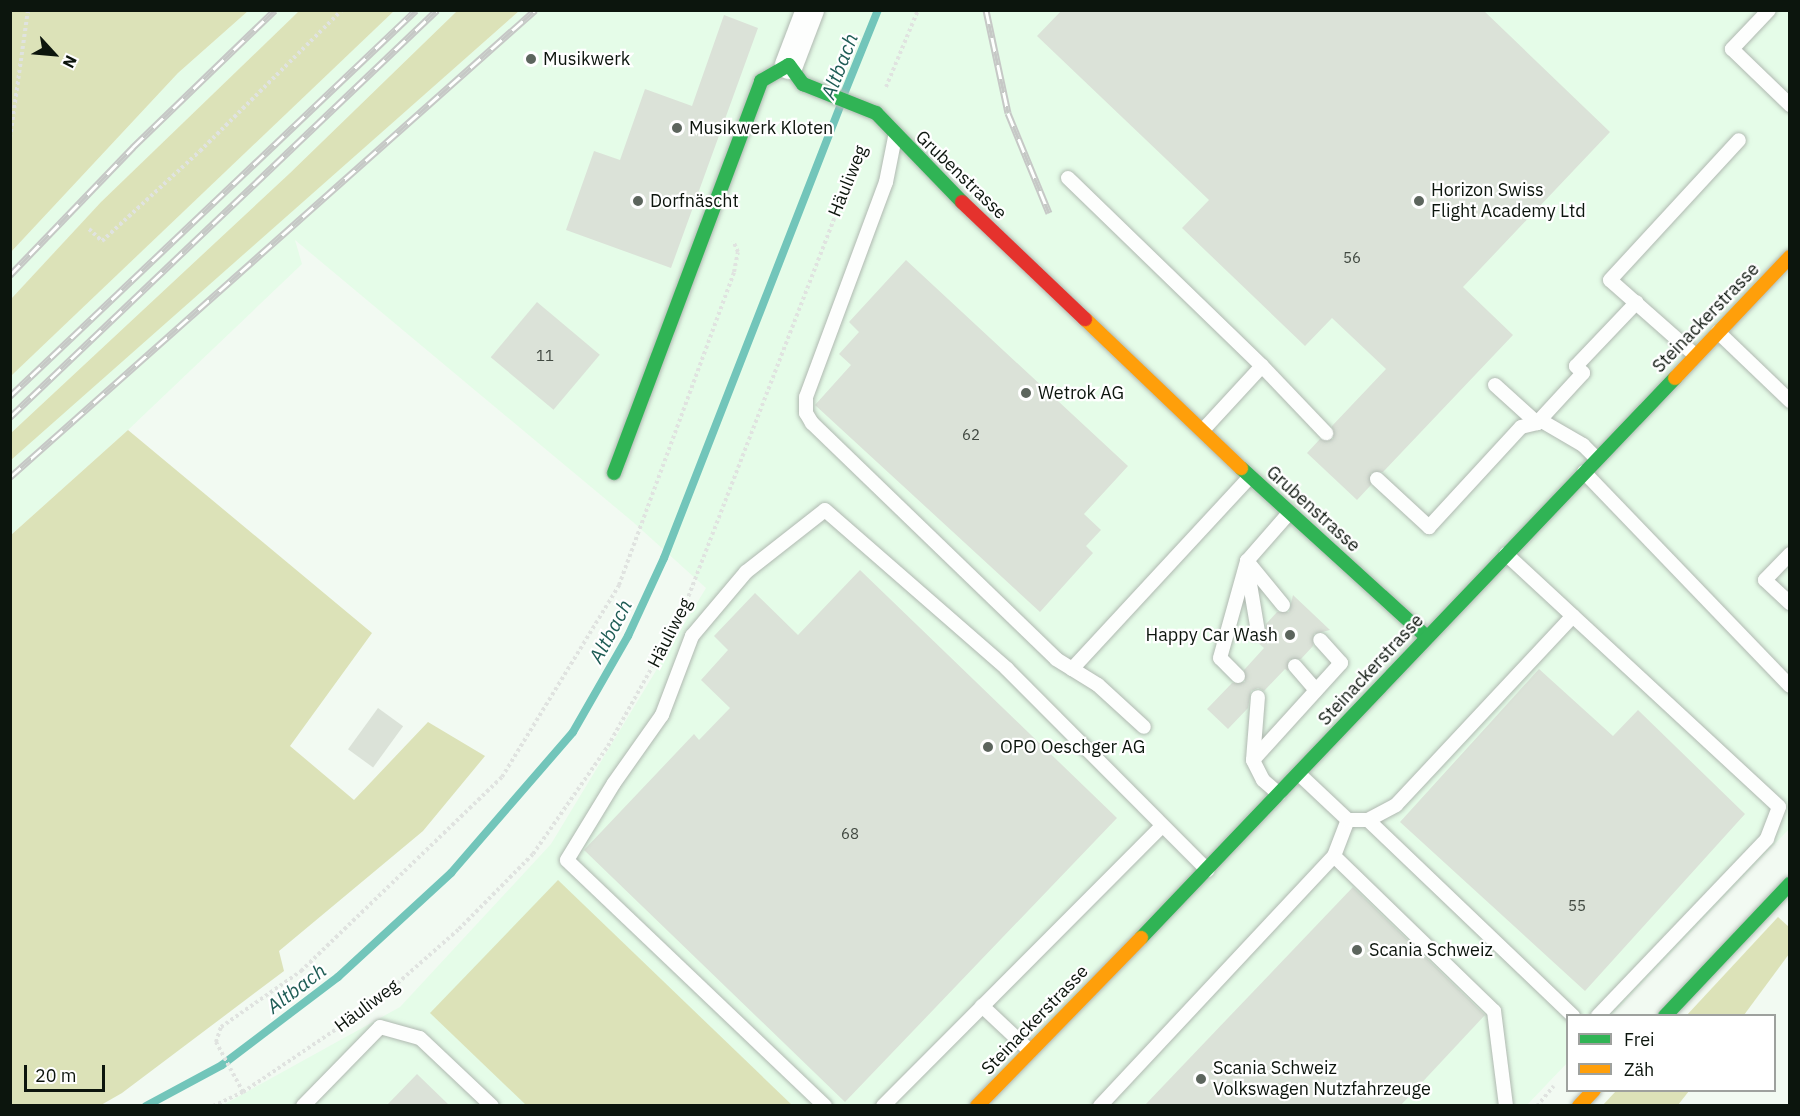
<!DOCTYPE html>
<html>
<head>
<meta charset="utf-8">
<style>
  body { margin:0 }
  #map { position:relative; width:1800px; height:1116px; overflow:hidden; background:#f2faf2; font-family:"IBM Plex Sans",sans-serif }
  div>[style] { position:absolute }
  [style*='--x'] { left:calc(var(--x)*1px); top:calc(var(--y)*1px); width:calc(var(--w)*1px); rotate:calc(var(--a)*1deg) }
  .built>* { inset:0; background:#e5fce8 }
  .green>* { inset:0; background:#dce2b8 }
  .stream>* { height:8px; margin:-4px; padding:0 4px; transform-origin:4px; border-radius:4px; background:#72c5ba }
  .building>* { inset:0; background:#dbe2d8; transform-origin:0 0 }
  .path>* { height:4px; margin-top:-2px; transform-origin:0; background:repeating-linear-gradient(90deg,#e0e3e0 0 3px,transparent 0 6px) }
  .roads { filter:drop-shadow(0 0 2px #b0b9b1) drop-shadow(0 0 2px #b0b9b1) }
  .lane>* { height:14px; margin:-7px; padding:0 7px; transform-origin:7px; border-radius:7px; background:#fdfefd }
  .street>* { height:28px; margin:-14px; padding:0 14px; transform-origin:14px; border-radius:14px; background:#fdfefd }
  .fast>* { height:14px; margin:-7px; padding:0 7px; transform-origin:7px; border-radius:7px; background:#30b455 }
  .slow>* { height:14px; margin:-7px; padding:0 7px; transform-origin:7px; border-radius:7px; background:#ff9f0a }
  .jam>* { height:14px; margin:-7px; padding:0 7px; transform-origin:7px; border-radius:7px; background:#e5322d }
  .rail>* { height:7px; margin-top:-3.5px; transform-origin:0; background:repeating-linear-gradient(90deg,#fff 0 14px,#c6c8c6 0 28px); box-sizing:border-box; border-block:2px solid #c6c8c6 }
  .dots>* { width:16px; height:16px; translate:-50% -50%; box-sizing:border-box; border:3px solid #fff; border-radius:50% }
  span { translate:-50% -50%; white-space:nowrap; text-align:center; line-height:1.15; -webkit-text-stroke:4.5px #fff; paint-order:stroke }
  .number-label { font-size:15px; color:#414941 }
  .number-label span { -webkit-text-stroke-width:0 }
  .poi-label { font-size:18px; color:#0c150d }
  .left { translate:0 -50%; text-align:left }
  .right { translate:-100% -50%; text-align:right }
  .street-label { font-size:18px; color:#0c150d }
  .water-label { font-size:20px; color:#1e5c55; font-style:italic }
  .frame { position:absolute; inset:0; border:12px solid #0c150d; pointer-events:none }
  .legend { position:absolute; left:1566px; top:1014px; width:210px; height:78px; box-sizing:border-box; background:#fff; border:2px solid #9ea19e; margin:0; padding:8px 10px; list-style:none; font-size:18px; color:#0c150d }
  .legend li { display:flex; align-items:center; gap:12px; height:30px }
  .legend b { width:30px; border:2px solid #9ea19e }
  .north { position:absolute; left:24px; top:24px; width:60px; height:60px; -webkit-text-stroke:4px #fff; paint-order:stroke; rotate:116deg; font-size:16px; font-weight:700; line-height:24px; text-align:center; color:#0c150d }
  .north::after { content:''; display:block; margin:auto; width:21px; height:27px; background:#0c150d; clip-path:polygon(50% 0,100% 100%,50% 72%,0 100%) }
  .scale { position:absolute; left:24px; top:1065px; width:81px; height:27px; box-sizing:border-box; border:3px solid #0c150d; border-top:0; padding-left:8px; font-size:18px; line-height:21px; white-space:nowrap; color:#0c150d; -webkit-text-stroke:4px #fff; paint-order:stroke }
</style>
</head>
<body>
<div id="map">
  <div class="built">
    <i style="clip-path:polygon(248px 11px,299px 11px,101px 202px,11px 299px,11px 252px,178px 73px)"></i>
    <i style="clip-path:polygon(394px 11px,457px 11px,290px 173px,11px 433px,11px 376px)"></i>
    <i style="clip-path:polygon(519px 11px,1789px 11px,1789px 829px,1612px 1015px,1568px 1016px,1567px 1063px,1527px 1105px,223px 1105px,400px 1007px,551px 844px,706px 588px,633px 522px,295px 240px,302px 264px,128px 430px,11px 535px,10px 460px)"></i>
  </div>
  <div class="green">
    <i style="clip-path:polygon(10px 11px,248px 11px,178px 73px,11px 252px)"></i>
    <i style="clip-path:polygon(299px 11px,394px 11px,11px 376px,11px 299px,101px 202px)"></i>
    <i style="clip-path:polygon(457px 11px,519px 11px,11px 460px,11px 433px,290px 173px)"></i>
    <i style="clip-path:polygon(128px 430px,372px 633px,290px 746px,354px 800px,428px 722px,485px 756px,423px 831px,279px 951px,284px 971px,122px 1093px,101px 1105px,11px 1105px,11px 535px)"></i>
    <i style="clip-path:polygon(558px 880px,792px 1105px,526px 1105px,430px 1013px)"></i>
    <i style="clip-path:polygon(1778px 917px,1789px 927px,1789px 954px,1744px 1015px,1686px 1016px)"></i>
    <i style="clip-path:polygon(1616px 1091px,1689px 1091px,1678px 1105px,1602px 1106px)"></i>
  </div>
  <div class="stream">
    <i style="--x:844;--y:94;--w:91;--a:-68"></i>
    <i style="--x:146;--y:1106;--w:86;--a:-28.3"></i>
    <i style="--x:222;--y:1065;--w:146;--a:-37.2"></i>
    <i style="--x:338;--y:977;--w:154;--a:-42.6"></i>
    <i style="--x:451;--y:873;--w:186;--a:-49.1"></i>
    <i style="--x:573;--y:732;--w:111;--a:-60.2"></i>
    <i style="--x:628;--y:636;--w:86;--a:-65.2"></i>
    <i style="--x:664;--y:558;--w:485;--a:-68.7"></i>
  </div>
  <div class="building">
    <i style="clip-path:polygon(1062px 10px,1483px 10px,1610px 132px,1463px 287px,1513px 335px,1383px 472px,1371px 473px,1371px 485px,1357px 500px,1307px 453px,1320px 439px,1333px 439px,1332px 426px,1386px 369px,1332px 318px,1305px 346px,1182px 228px,1209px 200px,1037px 36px)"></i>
    <i style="clip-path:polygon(724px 15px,758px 28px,671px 268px,566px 230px,594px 151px,620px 160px,645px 89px,692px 106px)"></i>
    <i style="clip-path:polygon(906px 260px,1128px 466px,1084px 514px,1101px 530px,1086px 546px,1093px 553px,1040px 612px,815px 405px,851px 365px,839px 354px,859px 332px,849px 322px)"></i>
    <i style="left:537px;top:302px;width:82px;height:72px;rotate:40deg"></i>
    <i style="clip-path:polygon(860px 570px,1117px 818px,845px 1102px,584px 850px,694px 734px,699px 740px,730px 708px,701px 680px,728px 650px,714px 636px,755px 593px,798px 635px)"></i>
    <i style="clip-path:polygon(1293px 595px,1330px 630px,1314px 634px,1313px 646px,1301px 659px,1289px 660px,1288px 671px,1285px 669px,1264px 691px,1258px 688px,1251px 691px,1248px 708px,1228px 729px,1207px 709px,1232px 683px,1245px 682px,1244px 670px,1264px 648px,1256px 641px,1264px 639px,1266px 624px,1277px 612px,1289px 612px)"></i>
    <i style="clip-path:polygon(1539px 669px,1613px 736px,1638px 710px,1745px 814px,1585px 991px,1400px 822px)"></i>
    <i style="left:378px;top:708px;width:31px;height:51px;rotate:36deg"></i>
    <i style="clip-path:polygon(1353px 887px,1485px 1015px,1400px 1106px,1144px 1106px)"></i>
    <i style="clip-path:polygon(417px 1074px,450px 1106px,386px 1106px)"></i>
  </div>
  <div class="path">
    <i style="--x:886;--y:87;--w:83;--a:-67.4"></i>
    <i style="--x:10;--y:138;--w:129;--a:-82"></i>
    <i style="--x:89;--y:229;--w:18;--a:43"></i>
    <i style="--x:102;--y:241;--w:133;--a:-42.6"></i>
    <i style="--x:200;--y:151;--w:200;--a:-44.8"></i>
    <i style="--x:682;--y:613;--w:503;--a:-68.9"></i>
    <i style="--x:243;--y:1092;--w:57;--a:-118.4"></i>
    <i style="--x:216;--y:1042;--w:16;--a:-72"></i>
    <i style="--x:221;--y:1027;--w:98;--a:-35"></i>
    <i style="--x:301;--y:971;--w:279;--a:-44"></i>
    <i style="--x:502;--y:777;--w:225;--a:-58.6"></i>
    <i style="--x:619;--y:585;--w:333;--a:-69.8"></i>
    <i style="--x:734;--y:272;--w:20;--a:-79"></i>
    <i style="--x:738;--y:252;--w:12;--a:-114"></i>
    <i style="--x:213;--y:1106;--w:33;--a:-25"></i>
    <i style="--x:243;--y:1092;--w:159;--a:-34"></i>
    <i style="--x:375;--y:1003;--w:112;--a:-41.4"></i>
    <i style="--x:459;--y:929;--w:105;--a:-45.4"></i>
    <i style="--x:533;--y:854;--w:131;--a:-55.2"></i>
    <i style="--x:608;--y:746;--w:115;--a:-60.8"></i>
    <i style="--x:1537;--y:1106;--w:26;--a:-50"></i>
  </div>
  <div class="roads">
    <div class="lane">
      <i style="--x:1769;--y:10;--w:54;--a:133.5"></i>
      <i style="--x:1732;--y:49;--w:81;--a:44"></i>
      <i style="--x:895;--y:137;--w:46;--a:101.3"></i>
      <i style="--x:886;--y:182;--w:229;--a:110.4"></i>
      <i style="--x:806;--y:397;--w:16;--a:90"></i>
      <i style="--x:806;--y:413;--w:12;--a:59"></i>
      <i style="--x:812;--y:423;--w:339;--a:44"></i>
      <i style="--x:1056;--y:659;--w:49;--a:31.8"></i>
      <i style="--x:1098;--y:685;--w:62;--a:42.4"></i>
      <i style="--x:1068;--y:178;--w:270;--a:44.1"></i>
      <i style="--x:1262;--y:366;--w:88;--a:132.7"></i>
      <i style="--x:1718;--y:332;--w:100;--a:43.8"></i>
      <i style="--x:1695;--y:355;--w:113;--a:-138.6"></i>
      <i style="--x:1610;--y:280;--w:190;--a:-47.3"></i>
      <i style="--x:1262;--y:366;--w:93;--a:46.3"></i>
      <i style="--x:1495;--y:385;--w:57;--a:42.1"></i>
      <i style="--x:1540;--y:420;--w:50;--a:30.2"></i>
      <i style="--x:1583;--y:445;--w:20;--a:45"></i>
      <i style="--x:1584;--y:472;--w:297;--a:46.1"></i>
      <i style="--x:1377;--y:479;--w:71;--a:42.7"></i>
      <i style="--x:1429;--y:527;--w:136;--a:-47.4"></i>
      <i style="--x:1521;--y:427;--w:16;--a:-14"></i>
      <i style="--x:1537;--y:423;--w:68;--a:-47.4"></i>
      <i style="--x:1583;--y:373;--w:10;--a:-135"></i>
      <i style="--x:1576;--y:366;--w:88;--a:-46.4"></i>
      <i style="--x:1506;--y:554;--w:372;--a:42.8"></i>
      <i style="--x:1779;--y:807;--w:34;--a:111"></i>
      <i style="--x:1767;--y:839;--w:245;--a:133.7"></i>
      <i style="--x:1790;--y:554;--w:36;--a:134"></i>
      <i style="--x:1765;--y:580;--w:34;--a:43"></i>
      <i style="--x:1247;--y:566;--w:67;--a:80.5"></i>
      <i style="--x:1283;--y:605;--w:57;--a:-129.3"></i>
      <i style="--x:1247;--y:561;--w:64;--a:-48.8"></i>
      <i style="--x:1295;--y:666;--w:32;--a:49"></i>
      <i style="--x:1072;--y:669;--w:262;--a:-47.2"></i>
      <i style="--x:1238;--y:676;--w:25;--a:-135"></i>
      <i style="--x:1220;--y:658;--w:101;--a:-74.4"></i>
      <i style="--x:1253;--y:760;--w:63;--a:-85.5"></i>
      <i style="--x:1279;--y:794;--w:21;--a:-139"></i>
      <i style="--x:1263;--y:780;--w:22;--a:-117"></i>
      <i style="--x:1253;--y:760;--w:131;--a:-47.8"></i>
      <i style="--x:1341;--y:663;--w:31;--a:-132"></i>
      <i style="--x:1348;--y:820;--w:20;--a:0"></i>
      <i style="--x:1368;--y:820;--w:32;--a:-28"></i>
      <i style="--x:1396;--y:805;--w:259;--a:-46.9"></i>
      <i style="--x:1368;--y:820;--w:284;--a:43.7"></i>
      <i style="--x:1334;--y:856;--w:223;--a:44.1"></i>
      <i style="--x:1494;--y:1011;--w:96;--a:82.8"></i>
      <i style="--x:982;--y:1006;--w:66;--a:43.2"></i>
      <i style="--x:303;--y:1106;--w:110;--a:-45.7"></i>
      <i style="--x:380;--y:1027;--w:41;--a:15.4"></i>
      <i style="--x:420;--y:1038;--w:99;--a:43.4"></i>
      <i style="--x:825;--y:1106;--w:356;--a:-136.4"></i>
      <i style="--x:567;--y:860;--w:90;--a:-58.6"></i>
      <i style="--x:614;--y:783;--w:83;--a:-54.8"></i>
      <i style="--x:662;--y:715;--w:85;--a:-69.2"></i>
      <i style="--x:692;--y:636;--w:84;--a:-49.8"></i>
      <i style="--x:746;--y:572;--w:100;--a:-38.1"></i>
      <i style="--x:825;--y:510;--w:242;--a:41.1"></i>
      <i style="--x:1007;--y:669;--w:284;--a:45.1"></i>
      <i style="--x:883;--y:1106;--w:394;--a:-45.1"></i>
      <i style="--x:1100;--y:1106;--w:342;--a:-46.9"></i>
      <i style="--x:1334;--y:856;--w:39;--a:-69"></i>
      <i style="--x:1348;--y:820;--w:67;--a:-136.8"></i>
    </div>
    <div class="street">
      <i style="--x:789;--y:65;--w:59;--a:-69.1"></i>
    </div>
    <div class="fast">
      <i style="--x:1241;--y:468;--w:251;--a:42.3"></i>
      <i style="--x:614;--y:473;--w:419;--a:-69.4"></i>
      <i style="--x:761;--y:81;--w:32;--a:-30"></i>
      <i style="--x:789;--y:65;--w:24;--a:54"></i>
      <i style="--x:803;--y:84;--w:79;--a:21.7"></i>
      <i style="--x:876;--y:113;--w:124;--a:46"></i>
      <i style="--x:1141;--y:938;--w:774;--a:-46.36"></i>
      <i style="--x:1665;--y:1016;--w:182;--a:-46.6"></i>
    </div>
    <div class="slow">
      <i style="--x:1085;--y:319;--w:216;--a:43.7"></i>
      <i style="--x:1675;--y:378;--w:167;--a:-46.5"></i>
      <i style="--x:977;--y:1106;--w:235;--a:-45.7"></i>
      <i style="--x:1579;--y:1106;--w:22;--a:-47"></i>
    </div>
    <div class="jam">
      <i style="--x:962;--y:202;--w:170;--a:43.6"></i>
    </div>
  </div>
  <div class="rail">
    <i style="--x:986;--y:10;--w:105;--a:77.9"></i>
    <i style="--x:1008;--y:113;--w:108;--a:67.7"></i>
    <i style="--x:10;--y:275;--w:178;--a:-46.1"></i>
    <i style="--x:133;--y:147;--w:197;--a:-44"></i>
    <i style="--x:10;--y:396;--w:560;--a:-43.55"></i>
    <i style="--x:10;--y:417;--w:590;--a:-43.63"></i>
    <i style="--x:10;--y:477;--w:703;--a:-41.65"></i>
  </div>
  <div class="dots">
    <i style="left:531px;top:59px;background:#5c655d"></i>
    <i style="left:677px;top:128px;background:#5c655d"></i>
    <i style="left:638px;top:201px;background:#5c655d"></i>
    <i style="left:1419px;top:201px;background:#5c655d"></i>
    <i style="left:1026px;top:393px;background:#5c655d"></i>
    <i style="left:1290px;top:635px;background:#5c655d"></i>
    <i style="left:988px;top:747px;background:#5c655d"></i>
    <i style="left:1357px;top:950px;background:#5c655d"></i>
    <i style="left:1201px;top:1079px;background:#5c655d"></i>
  </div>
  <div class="number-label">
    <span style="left:1352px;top:258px">56</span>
    <span style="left:545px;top:356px">11</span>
    <span style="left:971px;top:435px">62</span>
    <span style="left:850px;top:834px">68</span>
    <span style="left:1577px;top:906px">55</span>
  </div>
  <div class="poi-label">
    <span class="left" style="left:543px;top:59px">Musikwerk</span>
    <span class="left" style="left:689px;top:128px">Musikwerk Kloten</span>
    <span class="left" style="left:1431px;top:201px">Horizon Swiss<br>Flight Academy Ltd</span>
    <span class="left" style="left:650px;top:201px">Dorfnäscht</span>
    <span class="left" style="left:1038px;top:393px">Wetrok AG</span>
    <span class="right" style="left:1278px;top:635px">Happy Car Wash</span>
    <span class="left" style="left:1000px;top:747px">OPO Oeschger AG</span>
    <span class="left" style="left:1369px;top:950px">Scania Schweiz</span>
    <span class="left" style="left:1213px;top:1079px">Scania Schweiz<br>Volkswagen Nutzfahrzeuge</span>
  </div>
  <div class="street-label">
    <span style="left:961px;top:175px;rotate:44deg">Grubenstrasse</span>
    <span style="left:848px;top:181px;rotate:-68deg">Häuliweg</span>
    <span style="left:1706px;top:318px;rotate:-46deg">Steinackerstrasse</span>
    <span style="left:1313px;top:509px;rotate:42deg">Grubenstrasse</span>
    <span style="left:670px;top:633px;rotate:-63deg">Häuliweg</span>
    <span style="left:1371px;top:670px;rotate:-47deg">Steinackerstrasse</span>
    <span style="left:367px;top:1006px;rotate:-37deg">Häuliweg</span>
    <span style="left:1035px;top:1020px;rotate:-46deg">Steinackerstrasse</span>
  </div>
  <div class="water-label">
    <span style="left:839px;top:66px;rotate:-69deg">Altbach</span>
    <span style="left:610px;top:631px;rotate:-62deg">Altbach</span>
    <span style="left:296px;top:988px;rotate:-37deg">Altbach</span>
  </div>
  <div class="frame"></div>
  <ul class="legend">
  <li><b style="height:8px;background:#30b455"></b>Frei</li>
  <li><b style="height:8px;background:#ff9f0a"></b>Zäh</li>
  </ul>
  <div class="north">N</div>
  <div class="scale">20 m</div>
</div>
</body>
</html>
